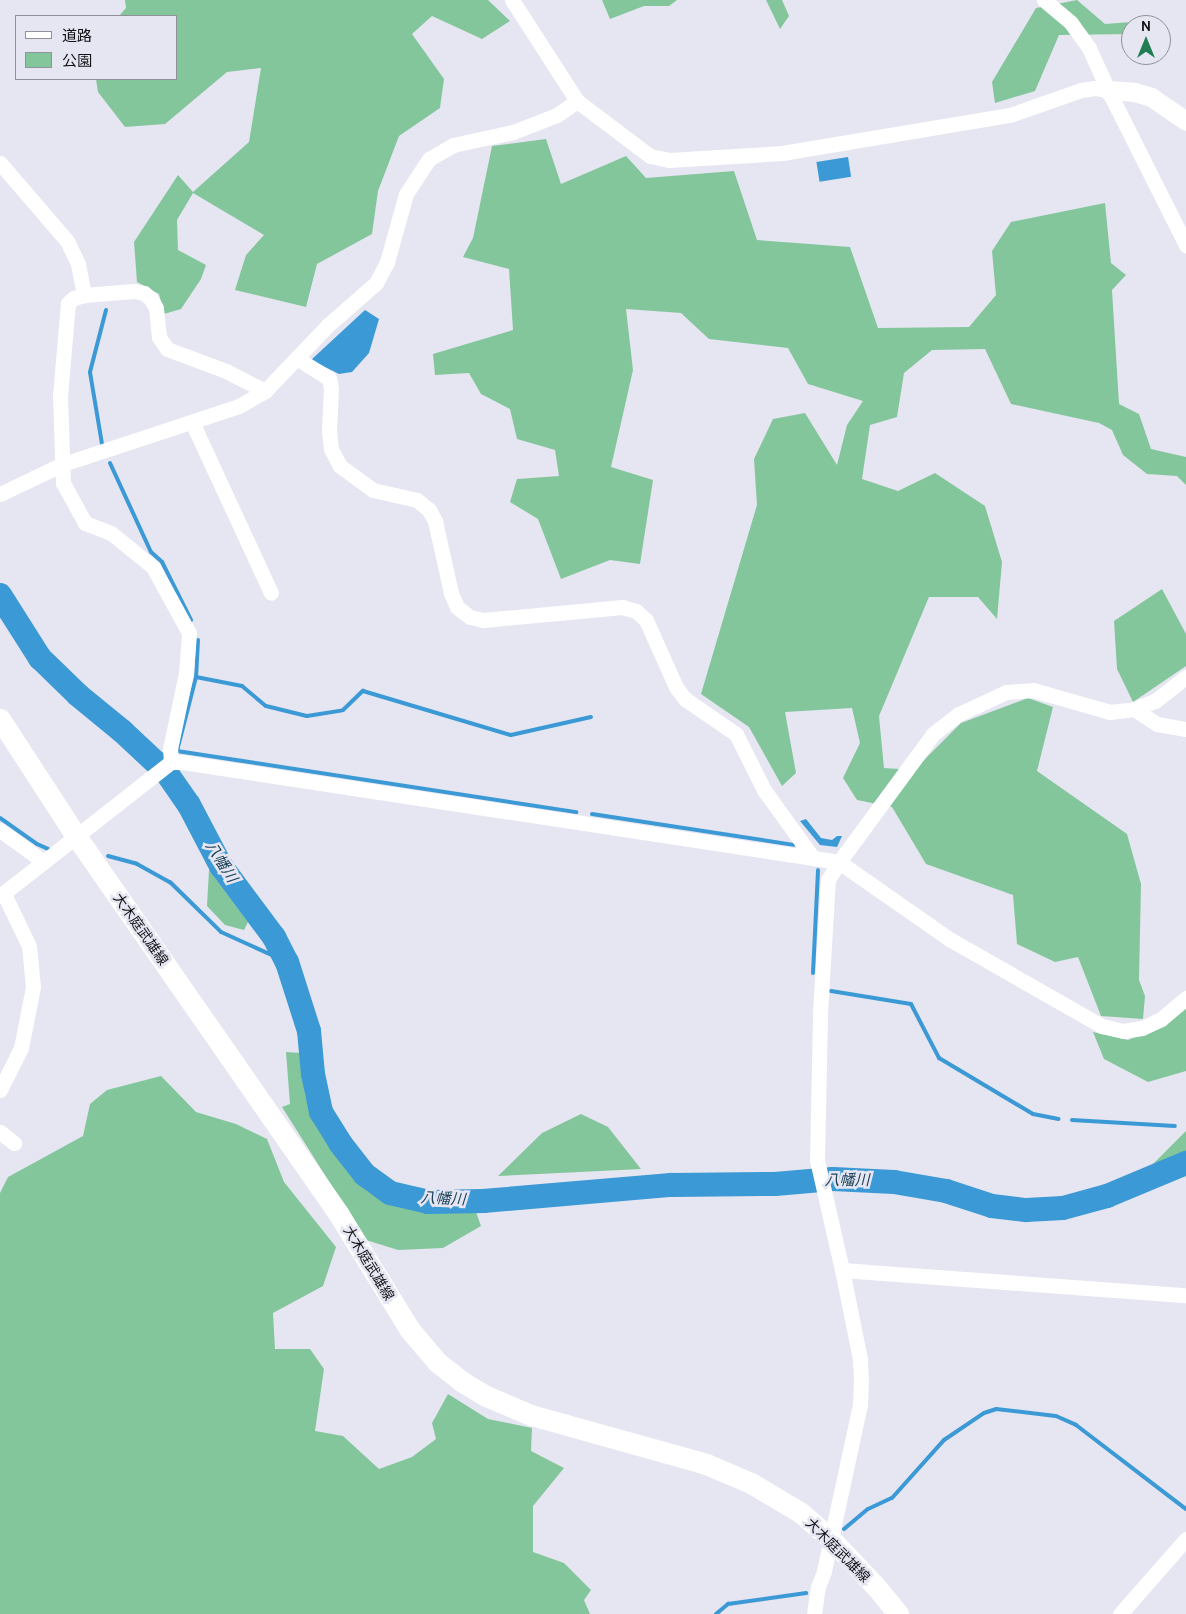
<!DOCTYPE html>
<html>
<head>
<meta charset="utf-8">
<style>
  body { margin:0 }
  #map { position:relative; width:1186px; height:1614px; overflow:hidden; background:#e5e6f1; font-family:Cabin,"Noto Sans JP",sans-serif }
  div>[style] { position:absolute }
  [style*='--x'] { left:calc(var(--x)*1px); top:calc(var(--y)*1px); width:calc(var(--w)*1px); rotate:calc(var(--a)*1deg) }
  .green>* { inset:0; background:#84c69c }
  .water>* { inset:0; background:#3b99d5; transform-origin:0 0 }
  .stream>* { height:4px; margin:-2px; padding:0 2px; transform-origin:2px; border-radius:2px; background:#3b99d5 }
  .river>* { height:24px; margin:-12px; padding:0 12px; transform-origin:12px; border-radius:12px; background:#3b99d5 }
  .minor>* { height:15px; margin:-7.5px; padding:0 7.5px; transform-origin:7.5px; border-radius:7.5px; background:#fff }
  .tertiary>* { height:19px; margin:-9.5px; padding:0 9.5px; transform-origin:9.5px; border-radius:9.5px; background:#fff }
  .secondary>* { height:21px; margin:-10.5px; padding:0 10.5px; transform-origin:10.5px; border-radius:10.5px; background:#fff }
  span { translate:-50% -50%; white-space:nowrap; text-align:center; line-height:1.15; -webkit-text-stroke:5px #e5e6f1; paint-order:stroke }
  .street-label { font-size:14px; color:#121216 }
  .water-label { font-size:15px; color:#1b415a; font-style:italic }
  .legend { position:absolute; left:15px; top:15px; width:162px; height:65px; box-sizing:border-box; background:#e5e6f1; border:1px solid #919199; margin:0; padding:6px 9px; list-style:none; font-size:15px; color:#121216 }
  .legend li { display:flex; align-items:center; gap:10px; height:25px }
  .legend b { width:25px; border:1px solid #919199 }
  .north { position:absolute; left:1121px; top:15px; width:50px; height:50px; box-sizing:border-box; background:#e5e6f1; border:1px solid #919199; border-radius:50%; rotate:0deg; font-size:14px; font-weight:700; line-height:20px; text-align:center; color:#121216 }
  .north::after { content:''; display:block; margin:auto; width:18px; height:22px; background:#217d53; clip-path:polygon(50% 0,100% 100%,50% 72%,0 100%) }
</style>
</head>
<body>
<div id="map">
  <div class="green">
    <i style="clip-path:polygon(125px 0,488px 0,510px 21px,482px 39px,432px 16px,412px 34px,444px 79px,440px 108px,399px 136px,378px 191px,372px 234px,317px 264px,306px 307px,235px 290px,246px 255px,264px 235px,193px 193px,177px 220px,178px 250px,206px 265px,201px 279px,181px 309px,164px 314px,159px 294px,137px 282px,134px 242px,178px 175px,193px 192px,249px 142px,261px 68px,227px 72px,165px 124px,125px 127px,98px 92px,96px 79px,176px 79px,176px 16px,119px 16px,126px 8px)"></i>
    <i style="clip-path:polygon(602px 0,677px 0,669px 6px,644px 6px,610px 19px)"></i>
    <i style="clip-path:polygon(766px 0,782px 0,789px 16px,780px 29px)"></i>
    <i style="clip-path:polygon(1077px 0,1105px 24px,1158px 20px,1160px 25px,1131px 25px,1131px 34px,1059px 35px,1035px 91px,995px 103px,992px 82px,1036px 8px)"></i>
    <i style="clip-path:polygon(546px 139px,561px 184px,626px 156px,646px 178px,734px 171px,757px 240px,850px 247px,878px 328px,969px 327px,996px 295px,992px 251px,1011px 222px,1105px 203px,1111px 263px,1126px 275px,1112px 290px,1119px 404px,1139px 414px,1151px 449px,1186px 457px,1186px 485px,1177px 476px,1147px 474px,1123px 455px,1112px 430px,1099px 423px,1011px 404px,985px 349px,932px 350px,904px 373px,897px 417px,870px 425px,862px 479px,898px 491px,935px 473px,985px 506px,1002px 562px,997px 619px,978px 597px,929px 597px,879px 716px,884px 768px,914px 770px,961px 723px,1028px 698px,1053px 707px,1037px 771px,1127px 834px,1141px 884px,1139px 980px,1145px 996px,1143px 1019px,1101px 1016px,1078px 957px,1055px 962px,1017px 944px,1013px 895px,926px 864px,892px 807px,857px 800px,843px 778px,860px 743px,852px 708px,785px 712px,796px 773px,782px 786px,749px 727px,701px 694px,757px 505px,754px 459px,773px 419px,805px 413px,837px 465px,847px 425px,863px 401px,808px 384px,788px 348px,709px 339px,681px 313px,626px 309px,633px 370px,611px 467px,653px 480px,640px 564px,610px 560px,561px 579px,538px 519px,510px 502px,517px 479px,559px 476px,555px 450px,517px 439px,510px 409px,481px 394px,469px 373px,435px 375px,433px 354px,513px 330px,509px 269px,463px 257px,473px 238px,492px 146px)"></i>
    <i style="clip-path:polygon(1162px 589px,1186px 634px,1186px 666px,1133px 702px,1117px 669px,1114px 621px)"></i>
    <i style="clip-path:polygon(209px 870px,248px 922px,244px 930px,225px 925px,207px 906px)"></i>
    <i style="clip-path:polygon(1186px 1007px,1186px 1071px,1148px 1082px,1104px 1059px,1093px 1032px,1128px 1040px,1165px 1024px)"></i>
    <i style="clip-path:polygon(286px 1052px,301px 1053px,305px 1095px,316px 1125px,367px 1191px,397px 1206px,429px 1211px,475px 1209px,481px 1226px,443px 1248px,398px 1250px,366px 1240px,282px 1107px,290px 1104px)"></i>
    <i style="clip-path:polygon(161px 1076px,196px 1112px,236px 1124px,267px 1139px,284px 1182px,336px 1247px,323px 1286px,273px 1313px,275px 1349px,310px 1349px,324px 1369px,315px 1431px,343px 1436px,379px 1469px,412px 1457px,436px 1439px,432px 1423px,448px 1394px,488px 1419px,532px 1428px,531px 1451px,564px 1468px,533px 1506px,533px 1552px,564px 1563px,591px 1590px,584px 1600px,590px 1614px,0 1614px,0 1193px,8px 1177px,83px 1136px,90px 1104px,107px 1090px)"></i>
    <i style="clip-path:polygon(581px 1114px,608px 1127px,641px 1169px,498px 1176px,542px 1133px)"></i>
    <i style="clip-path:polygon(1186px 1131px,1186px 1152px,1151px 1166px)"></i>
  </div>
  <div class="water">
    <i style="left:848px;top:157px;width:20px;height:32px;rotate:81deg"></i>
    <i style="clip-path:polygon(365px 310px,379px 319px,369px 353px,352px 372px,339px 374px,311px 360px)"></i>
    <i style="clip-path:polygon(806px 819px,821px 838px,832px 840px,837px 836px,842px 836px,837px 847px,820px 845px,800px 821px)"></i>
  </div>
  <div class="stream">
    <i style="--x:102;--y:444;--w:73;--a:-99.5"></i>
    <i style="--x:90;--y:372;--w:64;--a:-75.5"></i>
    <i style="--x:110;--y:463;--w:98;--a:65.3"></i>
    <i style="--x:151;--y:552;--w:15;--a:42"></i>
    <i style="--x:162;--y:562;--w:65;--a:63.4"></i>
    <i style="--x:198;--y:640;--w:37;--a:93"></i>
    <i style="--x:196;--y:677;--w:76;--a:104.4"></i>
    <i style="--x:177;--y:751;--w:404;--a:8.7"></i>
    <i style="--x:196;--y:677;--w:47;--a:11.1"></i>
    <i style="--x:242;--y:686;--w:31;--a:40"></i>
    <i style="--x:266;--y:706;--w:42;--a:13.7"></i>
    <i style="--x:307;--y:716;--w:36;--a:-9"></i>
    <i style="--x:343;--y:710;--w:28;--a:-44"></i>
    <i style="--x:363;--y:691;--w:154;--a:16.6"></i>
    <i style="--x:511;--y:735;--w:82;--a:-12.7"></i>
    <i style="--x:592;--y:814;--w:204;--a:8.7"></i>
    <i style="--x:0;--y:818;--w:45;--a:35.1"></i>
    <i style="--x:37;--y:844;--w:12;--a:24"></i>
    <i style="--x:108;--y:856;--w:30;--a:15"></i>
    <i style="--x:137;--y:864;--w:38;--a:29"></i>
    <i style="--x:170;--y:882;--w:71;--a:44.4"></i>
    <i style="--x:221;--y:932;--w:72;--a:24.4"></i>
    <i style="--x:813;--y:973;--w:103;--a:-87.2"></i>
    <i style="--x:831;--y:991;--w:81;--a:9.2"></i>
    <i style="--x:911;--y:1004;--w:61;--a:62.6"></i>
    <i style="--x:939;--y:1058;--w:109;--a:30.8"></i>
    <i style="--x:1033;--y:1114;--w:26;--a:11"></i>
    <i style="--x:1072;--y:1120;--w:103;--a:3.3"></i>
    <i style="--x:844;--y:1529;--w:31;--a:-40"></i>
    <i style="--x:868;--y:1509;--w:26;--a:-25"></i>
    <i style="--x:892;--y:1498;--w:78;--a:-48.1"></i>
    <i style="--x:944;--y:1440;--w:48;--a:-34"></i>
    <i style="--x:984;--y:1413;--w:13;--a:-18"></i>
    <i style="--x:996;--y:1409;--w:60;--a:6.7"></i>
    <i style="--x:1056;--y:1416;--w:22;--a:24"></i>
    <i style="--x:1076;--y:1425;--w:138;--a:37.4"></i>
    <i style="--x:716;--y:1614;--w:16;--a:-40"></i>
    <i style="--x:728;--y:1604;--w:79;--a:-8"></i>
  </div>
  <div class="river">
    <i style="--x:0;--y:595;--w:75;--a:57.6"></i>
    <i style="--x:40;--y:658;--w:53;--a:44.2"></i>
    <i style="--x:78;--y:695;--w:57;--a:39.3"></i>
    <i style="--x:122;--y:731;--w:60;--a:43"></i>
    <i style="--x:166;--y:772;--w:40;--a:55.1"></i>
    <i style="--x:189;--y:805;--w:69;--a:62.3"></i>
    <i style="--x:221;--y:866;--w:89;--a:53.3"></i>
    <i style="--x:274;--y:937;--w:28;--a:63"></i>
    <i style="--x:287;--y:962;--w:72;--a:72.3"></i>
    <i style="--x:309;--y:1031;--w:43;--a:84.7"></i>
    <i style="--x:313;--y:1074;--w:39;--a:78"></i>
    <i style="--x:321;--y:1112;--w:36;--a:58"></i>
    <i style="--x:340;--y:1143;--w:39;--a:52"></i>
    <i style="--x:364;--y:1174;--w:32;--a:36"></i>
    <i style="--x:390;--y:1193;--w:39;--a:13"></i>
    <i style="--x:428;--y:1202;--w:55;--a:-1"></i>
    <i style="--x:483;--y:1201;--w:189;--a:-4.9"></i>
    <i style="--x:671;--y:1185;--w:104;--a:-0.6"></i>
    <i style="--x:775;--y:1184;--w:58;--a:-4.9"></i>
    <i style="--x:833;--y:1179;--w:61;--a:2.8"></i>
    <i style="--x:894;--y:1182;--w:53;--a:9.8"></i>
    <i style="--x:946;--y:1191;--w:48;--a:18.1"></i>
    <i style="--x:992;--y:1206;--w:34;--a:7"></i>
    <i style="--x:1026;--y:1210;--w:37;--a:-3"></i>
    <i style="--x:1063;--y:1208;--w:46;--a:-15.3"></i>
    <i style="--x:1107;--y:1196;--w:86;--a:-22.7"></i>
  </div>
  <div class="minor">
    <i style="--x:512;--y:0;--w:120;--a:57.2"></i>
    <i style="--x:577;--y:101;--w:91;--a:37"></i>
    <i style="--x:650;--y:156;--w:19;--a:12"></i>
    <i style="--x:669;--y:160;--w:113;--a:-3.5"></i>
    <i style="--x:782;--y:153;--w:231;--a:-9.5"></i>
    <i style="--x:1010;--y:115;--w:75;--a:-19.4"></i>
    <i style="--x:1081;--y:90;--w:14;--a:-8"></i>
    <i style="--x:1095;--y:88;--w:13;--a:9"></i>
    <i style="--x:1044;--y:0;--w:35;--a:40"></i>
    <i style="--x:1071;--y:23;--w:31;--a:54"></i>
    <i style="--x:1089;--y:48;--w:46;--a:65.7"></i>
    <i style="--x:1108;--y:90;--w:174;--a:63.3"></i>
    <i style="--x:0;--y:163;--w:103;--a:49.3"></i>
    <i style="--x:67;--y:241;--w:25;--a:64"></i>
    <i style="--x:78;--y:264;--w:32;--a:79"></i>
    <i style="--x:298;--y:359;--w:36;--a:32"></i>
    <i style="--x:329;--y:378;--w:10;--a:79"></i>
    <i style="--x:331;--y:388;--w:42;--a:92.7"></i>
    <i style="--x:329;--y:430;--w:19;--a:84"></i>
    <i style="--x:331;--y:449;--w:19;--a:62"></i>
    <i style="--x:340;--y:466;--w:41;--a:36"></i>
    <i style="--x:373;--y:490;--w:45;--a:12.8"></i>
    <i style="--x:417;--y:500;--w:16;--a:40"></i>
    <i style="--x:429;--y:510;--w:13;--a:61"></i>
    <i style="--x:435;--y:521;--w:74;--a:77.5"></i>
    <i style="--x:451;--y:593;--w:15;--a:67"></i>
    <i style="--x:457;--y:607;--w:16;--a:38"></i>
    <i style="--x:470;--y:617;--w:13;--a:13"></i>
    <i style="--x:483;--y:620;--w:140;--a:-5.3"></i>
    <i style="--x:622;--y:607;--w:15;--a:16"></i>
    <i style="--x:636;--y:611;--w:13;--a:42"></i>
    <i style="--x:646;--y:620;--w:73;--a:65.9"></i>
    <i style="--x:676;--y:687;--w:15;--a:53"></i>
    <i style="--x:685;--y:699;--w:62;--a:34.5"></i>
    <i style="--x:736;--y:734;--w:63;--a:63.4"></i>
    <i style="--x:764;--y:790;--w:84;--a:54.2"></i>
    <i style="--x:192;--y:422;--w:188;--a:65.2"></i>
    <i style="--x:0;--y:494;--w:70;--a:-25.5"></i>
    <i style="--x:63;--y:464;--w:185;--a:-18.2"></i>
    <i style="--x:239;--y:406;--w:30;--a:-30"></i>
    <i style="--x:265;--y:391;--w:91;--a:-46.3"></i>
    <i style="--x:328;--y:325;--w:64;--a:-41.2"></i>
    <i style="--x:376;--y:283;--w:24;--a:-62"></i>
    <i style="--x:387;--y:262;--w:71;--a:-74.4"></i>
    <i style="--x:406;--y:194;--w:42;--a:-56.7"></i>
    <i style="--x:429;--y:159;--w:28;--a:-30"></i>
    <i style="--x:453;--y:145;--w:61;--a:-12.2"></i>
    <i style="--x:513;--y:132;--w:47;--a:-21.1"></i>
    <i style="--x:557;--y:115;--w:24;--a:-35"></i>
    <i style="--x:1134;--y:709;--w:27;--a:33"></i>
    <i style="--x:1157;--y:724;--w:29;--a:10"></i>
    <i style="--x:171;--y:762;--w:13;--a:-94"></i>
    <i style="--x:170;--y:749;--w:78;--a:-78.1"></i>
    <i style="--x:186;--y:673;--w:40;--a:-85.7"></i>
    <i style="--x:189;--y:633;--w:75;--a:-118.6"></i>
    <i style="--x:153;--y:567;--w:54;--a:-141"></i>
    <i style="--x:111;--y:533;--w:28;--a:-159"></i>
    <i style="--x:85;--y:523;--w:46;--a:-118.8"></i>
    <i style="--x:63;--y:483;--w:87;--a:-92"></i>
    <i style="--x:60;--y:396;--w:93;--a:-85.1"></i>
    <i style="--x:68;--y:303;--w:8;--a:-40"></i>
    <i style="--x:74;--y:298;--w:10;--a:-17"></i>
    <i style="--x:84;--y:295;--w:50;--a:-4.6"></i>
    <i style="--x:134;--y:291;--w:10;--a:11"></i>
    <i style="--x:144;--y:293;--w:9;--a:41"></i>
    <i style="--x:151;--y:299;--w:10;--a:61"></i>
    <i style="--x:156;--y:308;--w:29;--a:84"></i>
    <i style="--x:159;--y:337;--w:14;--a:56"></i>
    <i style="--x:167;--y:349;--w:63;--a:20.4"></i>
    <i style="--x:226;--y:371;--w:44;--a:27.1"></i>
    <i style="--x:0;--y:830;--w:54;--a:36"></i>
    <i style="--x:0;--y:896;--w:217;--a:-38.1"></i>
    <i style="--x:171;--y:762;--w:11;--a:0"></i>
    <i style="--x:182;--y:762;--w:665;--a:8.65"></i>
    <i style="--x:839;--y:862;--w:136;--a:34.9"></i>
    <i style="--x:951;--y:940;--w:174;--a:29.7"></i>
    <i style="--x:1102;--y:1026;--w:22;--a:13"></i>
    <i style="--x:1123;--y:1031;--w:19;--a:-9"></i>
    <i style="--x:1142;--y:1028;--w:21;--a:-25"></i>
    <i style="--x:1161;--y:1019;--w:33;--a:-40"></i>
    <i style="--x:0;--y:1090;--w:47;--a:-63.4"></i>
    <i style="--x:21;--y:1048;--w:62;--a:-78.9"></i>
    <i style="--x:33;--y:987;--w:41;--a:-95.6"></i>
    <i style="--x:29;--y:946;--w:58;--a:-115.7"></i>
    <i style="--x:0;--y:1132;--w:18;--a:38"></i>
    <i style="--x:842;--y:1270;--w:345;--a:4.2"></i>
    <i style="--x:814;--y:1614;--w:27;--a:-82"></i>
    <i style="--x:818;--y:1587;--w:17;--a:-69"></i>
    <i style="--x:824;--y:1571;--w:170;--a:-77.8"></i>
    <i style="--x:860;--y:1405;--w:24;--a:-88"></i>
    <i style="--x:861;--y:1381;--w:22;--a:-93"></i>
    <i style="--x:860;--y:1359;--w:91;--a:-101.4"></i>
    <i style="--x:842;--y:1270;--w:113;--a:-102.8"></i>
    <i style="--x:817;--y:1160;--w:147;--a:-88.8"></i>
    <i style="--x:820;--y:1013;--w:133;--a:-86.6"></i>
    <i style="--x:828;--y:880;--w:21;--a:-59"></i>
    <i style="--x:839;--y:862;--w:159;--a:-53.7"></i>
    <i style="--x:933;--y:734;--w:33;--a:-38"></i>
    <i style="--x:959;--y:714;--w:52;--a:-25.1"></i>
    <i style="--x:1006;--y:692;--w:27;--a:-4"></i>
    <i style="--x:1033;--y:690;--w:80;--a:15.9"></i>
    <i style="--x:1110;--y:712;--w:24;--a:-7"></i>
    <i style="--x:1134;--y:709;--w:22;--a:-21"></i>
    <i style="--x:1155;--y:701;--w:39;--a:-38"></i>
    <i style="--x:1120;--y:1614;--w:100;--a:-48.7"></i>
  </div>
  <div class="tertiary">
    <i style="--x:1108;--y:90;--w:26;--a:4"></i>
    <i style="--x:1134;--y:92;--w:18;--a:16"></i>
    <i style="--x:1151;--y:97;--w:42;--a:34.4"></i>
  </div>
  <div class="secondary">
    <i style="--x:0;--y:719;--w:140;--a:57"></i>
    <i style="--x:76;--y:836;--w:459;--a:55.2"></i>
    <i style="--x:338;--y:1213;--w:137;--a:58.4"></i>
    <i style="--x:410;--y:1330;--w:42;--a:49.8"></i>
    <i style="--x:437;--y:1362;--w:31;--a:38"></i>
    <i style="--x:461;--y:1381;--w:29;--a:31"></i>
    <i style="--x:486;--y:1396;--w:49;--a:22.9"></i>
    <i style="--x:531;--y:1415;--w:182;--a:15.6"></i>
    <i style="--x:706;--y:1464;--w:49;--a:22.9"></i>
    <i style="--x:751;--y:1483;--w:58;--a:31"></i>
    <i style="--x:801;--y:1513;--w:37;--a:41"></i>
    <i style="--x:829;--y:1537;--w:71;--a:46.7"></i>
    <i style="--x:878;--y:1589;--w:32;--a:51"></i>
  </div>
  <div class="street-label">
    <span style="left:141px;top:929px;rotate:55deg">大木庭武雄線</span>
    <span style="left:369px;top:1263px;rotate:59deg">大木庭武雄線</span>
    <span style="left:838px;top:1550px;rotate:45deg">大木庭武雄線</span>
  </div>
  <div class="water-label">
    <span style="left:221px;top:862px;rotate:58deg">八幡川</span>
    <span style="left:847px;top:1181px">八幡川</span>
    <span style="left:443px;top:1199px;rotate:3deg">八幡川</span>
  </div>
  <ul class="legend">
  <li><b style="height:6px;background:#fff"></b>道路</li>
  <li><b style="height:14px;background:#84c69c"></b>公園</li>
  </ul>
  <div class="north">N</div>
</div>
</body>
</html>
